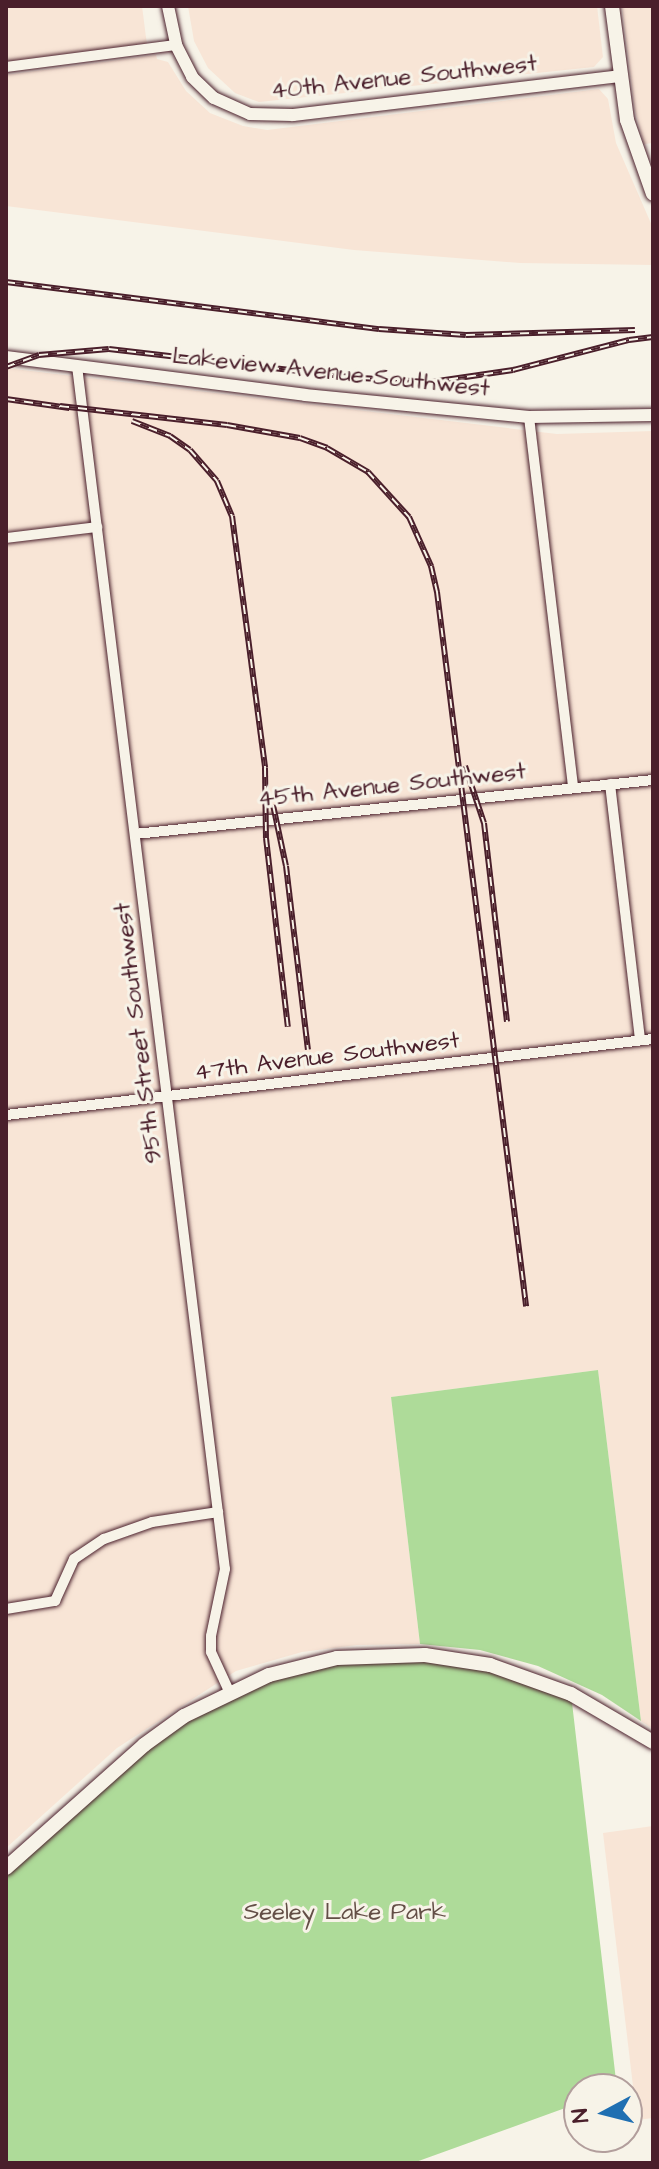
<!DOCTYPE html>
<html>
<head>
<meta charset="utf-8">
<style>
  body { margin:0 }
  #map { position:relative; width:659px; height:2169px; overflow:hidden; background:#f7f3e8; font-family:"Architects Daughter",sans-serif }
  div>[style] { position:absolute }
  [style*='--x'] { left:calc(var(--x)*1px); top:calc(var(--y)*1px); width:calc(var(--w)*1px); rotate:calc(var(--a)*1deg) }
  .built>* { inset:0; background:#f8e5d6 }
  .green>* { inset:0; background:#aedb99 }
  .roads { filter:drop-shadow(0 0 2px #4a1f2b) drop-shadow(0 0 2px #4a1f2b) }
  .minor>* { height:10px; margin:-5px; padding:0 5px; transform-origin:5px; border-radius:5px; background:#f7f3e8 }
  .tertiary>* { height:12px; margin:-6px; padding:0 6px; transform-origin:6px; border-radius:6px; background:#f7f3e8 }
  .secondary>* { height:14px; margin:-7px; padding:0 7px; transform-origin:7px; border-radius:7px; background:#f7f3e8 }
  .rail>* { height:6px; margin-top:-3px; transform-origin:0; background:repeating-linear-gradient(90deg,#f7f3e8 0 9px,#4a1f2b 0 18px); box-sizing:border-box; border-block:2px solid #4a1f2b }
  span { translate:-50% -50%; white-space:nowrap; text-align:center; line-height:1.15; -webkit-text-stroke:6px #f7f3e8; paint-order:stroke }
  .street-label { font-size:24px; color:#4a1f2b }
  .park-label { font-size:24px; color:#634e46 }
  .frame { position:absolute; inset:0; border:8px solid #4a1f2b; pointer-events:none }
  .north { position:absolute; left:563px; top:2073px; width:80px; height:80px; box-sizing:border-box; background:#f7f3e8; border:2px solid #b29e9c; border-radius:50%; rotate:263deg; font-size:22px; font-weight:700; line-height:32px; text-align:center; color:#4a1f2b }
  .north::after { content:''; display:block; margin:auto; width:28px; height:36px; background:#1f6fb2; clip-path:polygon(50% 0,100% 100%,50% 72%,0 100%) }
</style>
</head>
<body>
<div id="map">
  <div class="built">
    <i style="clip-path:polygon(6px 6px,142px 6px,147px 45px,6px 62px)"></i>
    <i style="clip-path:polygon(188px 6px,597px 6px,603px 57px,594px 67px,259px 102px,235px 93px,208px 68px,194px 41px)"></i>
    <i style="clip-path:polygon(622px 6px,653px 6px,653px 143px,644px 144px,635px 110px)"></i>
    <i style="clip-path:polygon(156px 55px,157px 59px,168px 62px,186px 91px,210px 113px,243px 126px,267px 130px,599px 89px,608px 99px,616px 143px,653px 228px,653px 265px,520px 263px,354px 250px,6px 206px,6px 75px)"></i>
    <i style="clip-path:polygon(6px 368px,557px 434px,653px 431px,653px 1729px,641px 1721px,598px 1370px,391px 1397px,420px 1644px,357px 1645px,302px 1652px,236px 1671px,117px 1748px,6px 1848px)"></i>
    <i style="clip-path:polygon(653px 1826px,653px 2118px,637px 2120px,603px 1833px)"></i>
  </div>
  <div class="green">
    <i style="clip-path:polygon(598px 1370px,641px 1721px,602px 1695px,538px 1666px,480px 1650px,420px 1644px,391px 1397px)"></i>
    <i style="clip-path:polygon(450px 1657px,571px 1694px,617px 2089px,579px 2089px,579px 2103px,413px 2163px,6px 2163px,6px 1872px,144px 1745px,229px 1691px,337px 1658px)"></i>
  </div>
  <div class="roads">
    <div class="minor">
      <i style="--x:6;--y:67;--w:171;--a:-7.4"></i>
      <i style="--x:77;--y:366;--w:1212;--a:82.99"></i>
      <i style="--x:225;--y:1569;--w:68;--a:101.8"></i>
      <i style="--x:211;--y:1636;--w:16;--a:90"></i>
      <i style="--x:211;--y:1652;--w:43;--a:65.2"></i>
      <i style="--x:529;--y:417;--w:372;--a:83.2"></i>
      <i style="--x:6;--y:538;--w:92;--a:-6.9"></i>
      <i style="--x:610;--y:784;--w:258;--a:83.3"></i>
      <i style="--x:135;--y:834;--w:521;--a:-5.95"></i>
      <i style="--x:6;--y:1115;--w:651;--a:-6.7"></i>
      <i style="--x:6;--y:1609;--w:50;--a:-9.3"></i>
      <i style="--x:55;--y:1601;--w:46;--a:-65.7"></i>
      <i style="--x:74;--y:1559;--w:36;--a:-34"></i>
      <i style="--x:104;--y:1539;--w:51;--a:-19.5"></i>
      <i style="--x:152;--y:1522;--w:67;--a:-8.6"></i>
    </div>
    <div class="tertiary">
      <i style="--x:168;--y:6;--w:40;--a:78"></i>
      <i style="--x:176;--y:45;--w:36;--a:63"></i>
      <i style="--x:192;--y:77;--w:30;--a:44"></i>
      <i style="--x:214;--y:98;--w:39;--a:24"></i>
      <i style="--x:250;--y:114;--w:43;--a:1.3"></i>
      <i style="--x:293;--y:115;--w:329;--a:-6.8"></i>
      <i style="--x:6;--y:357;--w:301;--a:7.2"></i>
      <i style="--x:305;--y:395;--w:225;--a:5.6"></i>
      <i style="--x:529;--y:417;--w:124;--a:-0.9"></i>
    </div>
    <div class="secondary">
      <i style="--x:612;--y:6;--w:115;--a:82.5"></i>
      <i style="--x:627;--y:120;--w:78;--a:70.6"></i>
      <i style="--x:6;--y:1868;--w:185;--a:-41.7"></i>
      <i style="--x:144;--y:1745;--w:49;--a:-35.9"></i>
      <i style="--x:184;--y:1716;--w:94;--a:-25.8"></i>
      <i style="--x:269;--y:1675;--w:70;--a:-14"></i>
      <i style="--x:337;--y:1658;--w:88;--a:-2"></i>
      <i style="--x:425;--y:1655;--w:66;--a:8.7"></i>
      <i style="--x:490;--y:1665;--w:86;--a:19.7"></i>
      <i style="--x:571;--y:1694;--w:95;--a:30.3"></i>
    </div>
  </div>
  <div class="rail">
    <i style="--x:6;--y:282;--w:376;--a:7.2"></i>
    <i style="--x:379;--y:329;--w:87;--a:3.9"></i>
    <i style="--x:466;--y:335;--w:169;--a:-1.7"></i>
    <i style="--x:6;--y:367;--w:35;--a:-20"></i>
    <i style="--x:39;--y:355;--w:70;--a:-4.9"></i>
    <i style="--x:109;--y:349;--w:254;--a:6.6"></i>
    <i style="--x:361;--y:378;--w:70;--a:3.3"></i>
    <i style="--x:431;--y:382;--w:83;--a:-8.3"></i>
    <i style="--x:513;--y:370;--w:120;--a:-14.5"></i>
    <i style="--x:629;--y:340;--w:24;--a:-7"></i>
    <i style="--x:6;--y:399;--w:64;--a:8.1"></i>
    <i style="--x:60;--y:406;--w:168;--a:6.5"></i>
    <i style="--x:227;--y:425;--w:74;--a:10.1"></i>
    <i style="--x:300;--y:438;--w:29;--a:20"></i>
    <i style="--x:327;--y:448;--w:48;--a:30.3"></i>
    <i style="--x:368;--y:472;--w:61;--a:47.7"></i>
    <i style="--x:409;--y:517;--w:54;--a:65.8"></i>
    <i style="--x:431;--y:566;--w:27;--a:77"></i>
    <i style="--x:437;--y:592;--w:720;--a:82.89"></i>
    <i style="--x:132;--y:421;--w:41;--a:21.5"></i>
    <i style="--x:170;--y:436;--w:24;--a:35"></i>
    <i style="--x:190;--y:450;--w:41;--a:48.9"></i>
    <i style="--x:217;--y:481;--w:38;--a:67"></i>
    <i style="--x:232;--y:516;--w:254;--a:82.5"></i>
    <i style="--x:265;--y:768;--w:70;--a:89.2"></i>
    <i style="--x:266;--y:838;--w:190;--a:83.4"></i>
    <i style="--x:465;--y:766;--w:60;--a:71.6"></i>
    <i style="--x:484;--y:823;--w:200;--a:83.4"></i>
    <i style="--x:273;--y:805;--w:62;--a:78"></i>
    <i style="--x:286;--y:866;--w:185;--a:83.2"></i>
  </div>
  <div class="street-label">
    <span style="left:404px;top:78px;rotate:-6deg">40th Avenue Southwest</span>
    <span style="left:331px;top:373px;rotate:6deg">Lakeview Avenue Southwest</span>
    <span style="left:392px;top:786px;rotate:-6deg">45th Avenue Southwest</span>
    <span style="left:139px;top:1033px;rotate:-97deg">95th Street Southwest</span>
    <span style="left:327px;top:1057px;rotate:-7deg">47th Avenue Southwest</span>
  </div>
  <div class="park-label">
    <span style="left:345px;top:1913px">Seeley Lake Park</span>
  </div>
  <div class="frame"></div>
  <div class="north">N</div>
</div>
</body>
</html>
